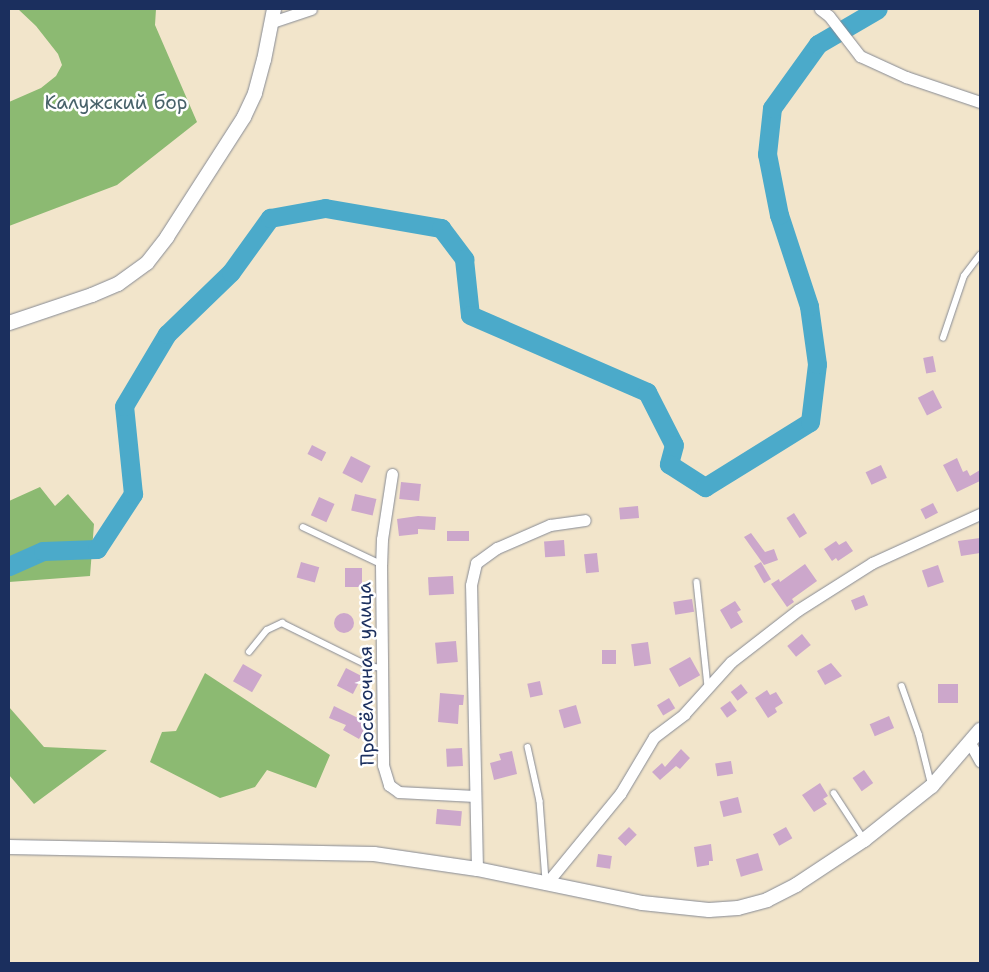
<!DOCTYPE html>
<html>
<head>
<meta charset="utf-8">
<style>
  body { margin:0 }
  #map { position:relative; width:989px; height:972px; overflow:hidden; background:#f2e5cb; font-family:"Shantell Sans",sans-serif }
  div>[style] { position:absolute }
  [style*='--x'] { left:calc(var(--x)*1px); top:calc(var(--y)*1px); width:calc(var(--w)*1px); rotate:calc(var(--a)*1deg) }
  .forest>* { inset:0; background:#8cba72 }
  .river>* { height:19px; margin:-9.5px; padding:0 9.5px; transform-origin:9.5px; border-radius:9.5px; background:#4baaca }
  .building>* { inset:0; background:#cca7cb; transform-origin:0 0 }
  .round { border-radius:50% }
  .roads { filter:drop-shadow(0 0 1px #868a94) drop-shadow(0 0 1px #868a94) }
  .service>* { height:5.5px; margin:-2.75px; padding:0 2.75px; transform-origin:2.75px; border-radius:2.75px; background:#fff }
  .minor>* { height:11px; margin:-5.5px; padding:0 5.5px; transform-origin:5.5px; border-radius:5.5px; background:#fff }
  .tertiary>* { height:14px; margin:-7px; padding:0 7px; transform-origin:7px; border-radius:7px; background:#fff }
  span { translate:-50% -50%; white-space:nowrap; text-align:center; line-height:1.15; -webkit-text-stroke:5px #fff; paint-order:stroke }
  .park-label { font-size:19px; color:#48626a }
  .street-label { font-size:19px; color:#1b2f5e }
  .frame { position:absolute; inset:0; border:10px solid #1b2f5e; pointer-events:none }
</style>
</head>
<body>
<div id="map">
  <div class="forest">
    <i style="clip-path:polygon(18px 9px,156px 9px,155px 25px,197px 122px,117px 185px,9px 226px,9px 102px,41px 88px,56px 76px,62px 65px,58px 54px,36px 26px)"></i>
    <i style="clip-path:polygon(40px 487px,55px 506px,68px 494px,94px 524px,90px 576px,9px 582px,9px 501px)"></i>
    <i style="clip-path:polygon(205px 673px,330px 755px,316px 788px,267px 770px,255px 787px,220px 798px,150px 762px,162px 732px,176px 731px)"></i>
    <i style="clip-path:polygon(9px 707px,44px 747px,107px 750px,34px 804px,9px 775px)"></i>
  </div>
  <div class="river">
    <i style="--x:9;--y:566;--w:37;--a:-24"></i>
    <i style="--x:43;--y:551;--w:54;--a:-2.1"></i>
    <i style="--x:97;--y:549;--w:66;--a:-56.8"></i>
    <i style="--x:133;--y:494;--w:88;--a:-95.8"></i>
    <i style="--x:124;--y:406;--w:84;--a:-59.2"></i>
    <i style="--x:167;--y:334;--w:89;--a:-44.1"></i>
    <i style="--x:231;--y:272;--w:67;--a:-54.2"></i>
    <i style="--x:270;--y:218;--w:56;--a:-10.3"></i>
    <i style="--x:325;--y:208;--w:118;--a:9.8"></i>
    <i style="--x:441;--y:228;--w:39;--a:53"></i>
    <i style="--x:464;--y:259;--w:56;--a:83.9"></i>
    <i style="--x:470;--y:315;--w:193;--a:23.5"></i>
    <i style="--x:647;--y:392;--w:59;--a:63"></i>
    <i style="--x:674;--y:445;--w:20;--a:105"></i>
    <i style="--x:669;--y:464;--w:43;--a:32.6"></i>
    <i style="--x:705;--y:487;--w:123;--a:-31.8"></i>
    <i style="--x:810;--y:422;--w:58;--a:-83.1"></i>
    <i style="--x:817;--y:364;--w:59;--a:-97.9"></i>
    <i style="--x:809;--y:306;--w:96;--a:-108.2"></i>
    <i style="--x:779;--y:215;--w:62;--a:-101.1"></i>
    <i style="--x:767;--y:154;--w:46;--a:-83.8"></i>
    <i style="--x:772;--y:108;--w:79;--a:-54.3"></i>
    <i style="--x:818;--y:44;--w:69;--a:-30.3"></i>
  </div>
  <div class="building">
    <i style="left:933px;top:356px;width:16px;height:10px;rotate:79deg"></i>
    <i style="left:933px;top:390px;width:20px;height:17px;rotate:63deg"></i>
    <i style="left:312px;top:445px;width:16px;height:10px;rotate:27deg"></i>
    <i style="left:351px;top:456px;width:22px;height:19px;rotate:27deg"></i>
    <i style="clip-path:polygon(957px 458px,963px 472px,967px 470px,970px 476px,980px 470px,980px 481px,957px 492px,943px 465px)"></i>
    <i style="left:881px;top:465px;width:14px;height:17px;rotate:65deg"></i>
    <i style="left:401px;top:482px;width:20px;height:17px;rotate:6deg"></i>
    <i style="left:355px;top:494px;width:22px;height:17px;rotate:13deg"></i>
    <i style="left:319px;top:497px;width:17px;height:20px;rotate:24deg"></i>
    <i style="left:933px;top:503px;width:11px;height:14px;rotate:63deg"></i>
    <i style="left:638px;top:506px;width:12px;height:19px;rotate:85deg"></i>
    <i style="left:794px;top:513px;width:24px;height:9px;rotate:57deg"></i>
    <i style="clip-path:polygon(418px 516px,436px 517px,435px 530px,418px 529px,418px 534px,399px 536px,397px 519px)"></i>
    <i style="left:469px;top:531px;width:10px;height:22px;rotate:90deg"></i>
    <i style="clip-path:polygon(751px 533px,765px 552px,774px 549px,778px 560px,764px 565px,744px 537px)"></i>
    <i style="clip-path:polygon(980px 538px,980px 553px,961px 556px,958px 541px)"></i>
    <i style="left:564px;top:540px;width:16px;height:20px;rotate:86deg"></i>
    <i style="clip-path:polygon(836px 541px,839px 545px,846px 541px,853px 551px,838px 561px,836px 558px,832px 561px,824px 549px)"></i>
    <i style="left:597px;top:553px;width:19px;height:13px;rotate:84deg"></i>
    <i style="left:301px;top:562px;width:19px;height:16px;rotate:16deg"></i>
    <i style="left:761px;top:562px;width:20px;height:8px;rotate:60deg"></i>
    <i style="clip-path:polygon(805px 564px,817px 581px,792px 599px,794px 602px,787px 607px,771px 584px,779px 579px,780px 582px)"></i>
    <i style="left:938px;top:565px;width:18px;height:17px;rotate:71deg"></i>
    <i style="left:345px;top:568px;width:17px;height:19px"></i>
    <i style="left:453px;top:576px;width:18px;height:25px;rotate:87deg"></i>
    <i style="left:864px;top:595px;width:11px;height:14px;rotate:68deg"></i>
    <i style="left:692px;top:599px;width:13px;height:19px;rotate:81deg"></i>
    <i style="clip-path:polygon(735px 601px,741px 610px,737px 612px,743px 622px,731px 629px,720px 610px)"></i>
    <i class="round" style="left:334px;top:613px;width:20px;height:20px"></i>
    <i style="left:802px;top:634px;width:14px;height:19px;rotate:51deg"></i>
    <i style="left:456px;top:641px;width:21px;height:21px;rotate:85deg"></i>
    <i style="left:648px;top:642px;width:22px;height:17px;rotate:82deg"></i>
    <i style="left:602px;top:650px;width:14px;height:14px"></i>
    <i style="left:690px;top:657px;width:21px;height:24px;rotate:61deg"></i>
    <i style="clip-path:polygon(831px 663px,842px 676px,825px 685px,817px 671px)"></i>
    <i style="left:243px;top:664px;width:22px;height:20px;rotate:30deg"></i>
    <i style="left:346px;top:668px;width:18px;height:20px;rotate:27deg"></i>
    <i style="left:540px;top:681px;width:14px;height:13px;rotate:78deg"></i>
    <i style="left:741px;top:684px;width:11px;height:13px;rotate:52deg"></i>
    <i style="left:958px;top:684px;width:19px;height:20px;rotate:90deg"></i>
    <i style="clip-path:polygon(767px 690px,770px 695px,776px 692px,783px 703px,775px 708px,777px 712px,768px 718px,755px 698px)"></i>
    <i style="clip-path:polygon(440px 693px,464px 695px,463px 705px,459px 705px,458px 724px,438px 722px)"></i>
    <i style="left:669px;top:698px;width:12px;height:14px;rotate:59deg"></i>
    <i style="left:730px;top:701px;width:12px;height:12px;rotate:55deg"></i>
    <i style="left:576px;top:705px;width:19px;height:18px;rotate:74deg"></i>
    <i style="clip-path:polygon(334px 706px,368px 723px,359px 739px,343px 730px,346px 725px,329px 718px)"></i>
    <i style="left:889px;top:716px;width:13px;height:21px;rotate:67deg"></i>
    <i style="left:462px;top:748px;width:18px;height:16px;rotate:87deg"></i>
    <i style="clip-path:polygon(681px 749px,690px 758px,680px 769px,676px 766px,660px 780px,652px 772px,662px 763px,665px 767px)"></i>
    <i style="clip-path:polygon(512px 751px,517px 774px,494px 780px,490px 763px,501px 760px,499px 754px)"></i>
    <i style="left:731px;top:761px;width:13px;height:16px;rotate:81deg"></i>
    <i style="left:864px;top:770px;width:16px;height:14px;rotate:55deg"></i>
    <i style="clip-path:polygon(820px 783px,828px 796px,823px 799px,827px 804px,814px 812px,802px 795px)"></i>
    <i style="left:738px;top:797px;width:16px;height:19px;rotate:76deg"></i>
    <i style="left:437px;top:809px;width:25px;height:15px;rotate:5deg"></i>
    <i style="left:629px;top:827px;width:11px;height:16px;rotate:45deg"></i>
    <i style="left:786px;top:827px;width:13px;height:15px;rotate:61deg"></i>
    <i style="clip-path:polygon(711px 844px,713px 861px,709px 861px,709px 865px,697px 867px,694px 847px)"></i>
    <i style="left:758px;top:853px;width:18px;height:23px;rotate:74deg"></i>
    <i style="left:598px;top:854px;width:14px;height:13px;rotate:8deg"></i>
  </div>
  <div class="roads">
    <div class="service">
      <i style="--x:943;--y:338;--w:65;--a:-71.3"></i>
      <i style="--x:964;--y:276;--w:26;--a:-53"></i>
      <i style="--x:303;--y:527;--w:86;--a:25.4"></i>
      <i style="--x:697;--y:582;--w:105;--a:84"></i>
      <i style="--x:249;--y:652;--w:28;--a:-51"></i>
      <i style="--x:267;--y:630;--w:17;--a:-25"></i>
      <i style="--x:282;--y:623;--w:97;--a:26.3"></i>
      <i style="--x:369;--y:666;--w:13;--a:9"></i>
      <i style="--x:902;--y:686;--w:51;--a:70.5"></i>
      <i style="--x:919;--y:734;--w:54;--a:76"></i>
      <i style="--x:528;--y:747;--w:55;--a:77.5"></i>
      <i style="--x:540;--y:801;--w:80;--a:85.7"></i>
      <i style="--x:834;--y:793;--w:55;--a:56.9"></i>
    </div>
    <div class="minor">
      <i style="--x:820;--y:9;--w:11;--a:38"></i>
      <i style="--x:829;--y:16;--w:51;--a:52.2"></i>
      <i style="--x:860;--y:56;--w:51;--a:24.5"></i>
      <i style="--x:906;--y:77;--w:78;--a:18.7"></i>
      <i style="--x:272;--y:22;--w:41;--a:-18.4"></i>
      <i style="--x:392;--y:474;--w:66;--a:98.7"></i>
      <i style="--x:382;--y:539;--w:25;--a:92"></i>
      <i style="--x:381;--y:564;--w:201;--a:89.4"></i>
      <i style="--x:383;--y:765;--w:21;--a:73"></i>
      <i style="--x:389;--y:785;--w:12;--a:35"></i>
      <i style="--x:399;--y:792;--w:75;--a:3.1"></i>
      <i style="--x:970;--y:743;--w:21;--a:61"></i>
      <i style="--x:477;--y:869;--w:284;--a:-91.2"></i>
      <i style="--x:471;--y:585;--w:23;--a:-77"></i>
      <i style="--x:476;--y:563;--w:26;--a:-36"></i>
      <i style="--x:497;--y:548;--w:58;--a:-23.5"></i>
      <i style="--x:550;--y:525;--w:35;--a:-8"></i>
      <i style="--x:546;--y:884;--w:117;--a:-50.6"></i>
      <i style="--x:620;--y:794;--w:66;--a:-59.2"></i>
      <i style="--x:654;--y:737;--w:38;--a:-37"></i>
      <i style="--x:684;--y:714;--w:70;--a:-47.9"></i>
      <i style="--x:731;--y:662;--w:85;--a:-37.8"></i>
      <i style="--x:798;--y:610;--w:88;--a:-32.4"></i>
      <i style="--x:872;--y:563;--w:119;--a:-24.4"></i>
    </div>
    <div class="tertiary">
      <i style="--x:9;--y:323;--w:88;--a:-18.6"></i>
      <i style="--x:92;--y:295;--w:28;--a:-23"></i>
      <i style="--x:118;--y:284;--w:36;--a:-36"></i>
      <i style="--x:147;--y:263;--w:33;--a:-52"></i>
      <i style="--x:167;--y:237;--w:143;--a:-57.3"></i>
      <i style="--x:244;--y:117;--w:26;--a:-65"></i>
      <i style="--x:255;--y:93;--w:34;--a:-75"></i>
      <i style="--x:264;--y:60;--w:52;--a:-78.9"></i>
      <i style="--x:9;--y:847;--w:365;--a:1.1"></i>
      <i style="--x:374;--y:854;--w:104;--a:8.3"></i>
      <i style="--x:477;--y:869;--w:168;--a:11.6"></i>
      <i style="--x:642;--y:903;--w:67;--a:6"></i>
      <i style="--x:709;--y:910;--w:29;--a:-4"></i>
      <i style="--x:738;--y:908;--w:30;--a:-15"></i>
      <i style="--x:767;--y:900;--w:33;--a:-27"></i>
      <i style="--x:796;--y:885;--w:82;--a:-33.5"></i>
      <i style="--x:864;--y:840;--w:87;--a:-38.5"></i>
      <i style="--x:932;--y:786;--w:74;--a:-49.4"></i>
    </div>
  </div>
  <div class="park-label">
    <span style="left:116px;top:103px">Калужский бор</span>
  </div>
  <div class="street-label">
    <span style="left:366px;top:674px;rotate:-91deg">Просёлочная улица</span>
  </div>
  <div class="frame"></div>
</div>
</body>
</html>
